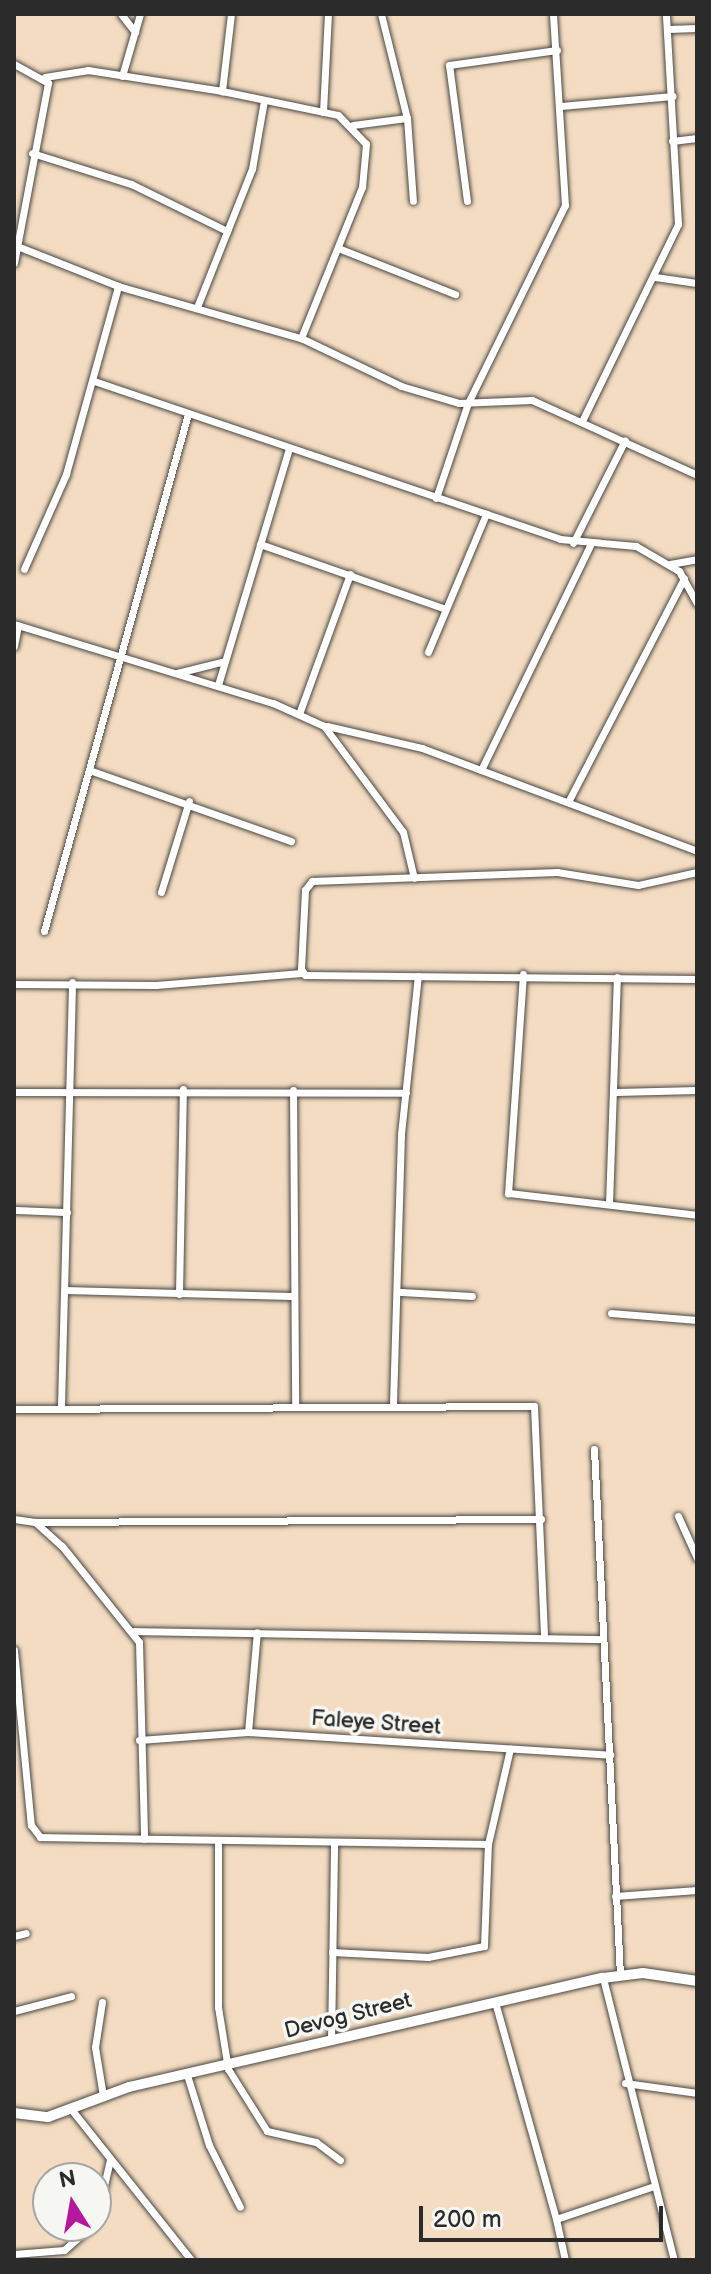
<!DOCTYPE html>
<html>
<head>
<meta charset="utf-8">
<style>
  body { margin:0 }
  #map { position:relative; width:711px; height:2274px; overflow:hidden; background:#f3dcc1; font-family:"Balsamiq Sans",sans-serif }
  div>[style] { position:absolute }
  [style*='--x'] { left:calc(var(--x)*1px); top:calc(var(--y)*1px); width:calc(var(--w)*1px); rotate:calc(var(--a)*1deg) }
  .roads { filter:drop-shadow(0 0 2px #494642) drop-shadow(0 0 2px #494642) }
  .street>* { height:7px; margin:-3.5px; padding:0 3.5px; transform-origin:3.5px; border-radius:3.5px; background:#fff }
  .secondary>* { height:10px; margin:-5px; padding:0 5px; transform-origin:5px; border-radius:5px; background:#fff }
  span { translate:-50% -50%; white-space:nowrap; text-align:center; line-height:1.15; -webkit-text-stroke:7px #f6f6f2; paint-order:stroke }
  .street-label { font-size:22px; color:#2b2b2b }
  .frame { position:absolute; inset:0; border:16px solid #2b2b2b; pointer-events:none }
  .north { position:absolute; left:32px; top:2162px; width:80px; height:80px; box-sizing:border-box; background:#f6f6f2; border:2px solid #a5a5a2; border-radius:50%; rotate:349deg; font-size:22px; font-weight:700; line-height:32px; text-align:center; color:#2b2b2b }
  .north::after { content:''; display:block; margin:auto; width:28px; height:36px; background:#b5179e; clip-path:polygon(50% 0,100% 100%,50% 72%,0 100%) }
  .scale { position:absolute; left:419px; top:2206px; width:244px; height:36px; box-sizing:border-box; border:4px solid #2b2b2b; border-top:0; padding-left:10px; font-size:24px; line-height:28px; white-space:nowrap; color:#2b2b2b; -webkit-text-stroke:6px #f6f6f2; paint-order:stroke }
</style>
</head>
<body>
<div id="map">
  <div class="roads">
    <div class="street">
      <i style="--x:121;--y:14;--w:23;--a:52"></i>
      <i style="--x:231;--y:14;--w:78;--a:96.7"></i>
      <i style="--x:222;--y:91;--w:118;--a:11.7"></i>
      <i style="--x:338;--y:115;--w:40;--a:46"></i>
      <i style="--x:366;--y:144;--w:43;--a:95.3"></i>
      <i style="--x:362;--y:187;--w:163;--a:112"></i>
      <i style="--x:381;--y:14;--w:107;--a:76"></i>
      <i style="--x:407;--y:118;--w:83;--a:85.9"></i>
      <i style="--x:668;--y:29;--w:29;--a:-2"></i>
      <i style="--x:14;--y:64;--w:39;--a:29"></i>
      <i style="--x:48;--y:83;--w:183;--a:100.7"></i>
      <i style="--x:122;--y:76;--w:65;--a:-73.8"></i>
      <i style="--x:45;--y:77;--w:44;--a:-9.2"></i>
      <i style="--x:88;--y:70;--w:136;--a:8.9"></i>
      <i style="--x:561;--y:106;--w:112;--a:-5.1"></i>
      <i style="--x:323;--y:112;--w:98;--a:-87.1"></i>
      <i style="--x:353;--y:125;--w:54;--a:-7.4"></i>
      <i style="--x:672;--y:141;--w:25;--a:-7"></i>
      <i style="--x:32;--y:153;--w:104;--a:17.4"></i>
      <i style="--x:131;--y:184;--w:107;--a:26.1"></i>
      <i style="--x:467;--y:201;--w:137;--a:-97.5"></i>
      <i style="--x:449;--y:65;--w:109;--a:-7.9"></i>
      <i style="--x:17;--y:246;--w:109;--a:21.6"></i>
      <i style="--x:118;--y:286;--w:190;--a:15.9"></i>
      <i style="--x:301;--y:338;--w:111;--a:25.6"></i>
      <i style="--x:401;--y:386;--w:60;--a:16.3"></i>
      <i style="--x:459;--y:403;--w:73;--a:-2.4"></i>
      <i style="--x:532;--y:400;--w:181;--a:24.4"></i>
      <i style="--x:338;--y:248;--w:126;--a:21.5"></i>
      <i style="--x:655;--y:277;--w:42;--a:8.1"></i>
      <i style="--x:197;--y:307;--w:149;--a:-68.3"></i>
      <i style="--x:252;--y:169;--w:70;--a:-80.1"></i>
      <i style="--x:94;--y:381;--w:492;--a:18.7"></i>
      <i style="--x:560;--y:539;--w:76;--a:5.3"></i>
      <i style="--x:636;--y:546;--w:50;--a:30.2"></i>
      <i style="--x:679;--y:571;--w:37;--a:61"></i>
      <i style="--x:583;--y:419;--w:217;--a:-64"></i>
      <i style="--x:678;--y:224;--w:210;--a:-93.3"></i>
      <i style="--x:436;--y:498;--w:100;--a:-71.4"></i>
      <i style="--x:468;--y:403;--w:220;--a:-63.9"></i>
      <i style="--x:565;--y:205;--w:191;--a:-93.6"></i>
      <i style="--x:573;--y:543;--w:115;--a:-63.2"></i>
      <i style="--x:260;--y:544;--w:194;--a:19.3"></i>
      <i style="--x:670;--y:564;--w:27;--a:-10"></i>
      <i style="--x:24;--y:569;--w:104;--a:-66.1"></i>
      <i style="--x:66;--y:474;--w:195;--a:-74.5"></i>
      <i style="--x:14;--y:624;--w:271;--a:17"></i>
      <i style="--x:273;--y:703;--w:56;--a:24.3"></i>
      <i style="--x:324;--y:726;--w:132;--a:53.3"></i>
      <i style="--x:403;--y:832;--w:47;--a:76.6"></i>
      <i style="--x:14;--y:646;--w:21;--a:-79"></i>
      <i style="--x:428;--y:652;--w:150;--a:-67.2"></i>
      <i style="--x:177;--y:673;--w:49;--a:-14"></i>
      <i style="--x:218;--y:685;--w:246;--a:-73.3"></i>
      <i style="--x:299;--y:714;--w:149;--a:-70"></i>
      <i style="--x:327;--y:726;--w:98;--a:13"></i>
      <i style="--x:422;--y:748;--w:294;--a:20.5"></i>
      <i style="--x:481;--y:770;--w:252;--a:-64.1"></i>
      <i style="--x:92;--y:771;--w:211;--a:19.4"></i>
      <i style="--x:568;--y:802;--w:252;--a:-62.6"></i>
      <i style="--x:697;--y:872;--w:60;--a:167.6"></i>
      <i style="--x:638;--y:885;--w:82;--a:-170.9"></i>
      <i style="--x:557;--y:872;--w:245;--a:177.9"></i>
      <i style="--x:312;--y:881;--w:11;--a:128"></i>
      <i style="--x:305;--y:890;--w:79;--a:92.9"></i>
      <i style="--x:301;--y:969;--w:7;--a:56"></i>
      <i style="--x:305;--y:975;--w:392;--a:0.6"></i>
      <i style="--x:161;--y:892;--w:95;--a:-72.9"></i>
      <i style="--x:44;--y:931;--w:537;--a:-74.44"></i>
      <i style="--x:523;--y:974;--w:220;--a:93.9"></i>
      <i style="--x:508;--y:1193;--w:190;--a:6.6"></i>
      <i style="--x:14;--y:984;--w:142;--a:0.4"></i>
      <i style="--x:156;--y:985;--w:146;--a:-4.7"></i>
      <i style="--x:293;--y:1090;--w:314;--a:89.6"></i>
      <i style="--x:14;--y:1092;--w:392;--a:0.1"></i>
      <i style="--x:616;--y:1092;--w:81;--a:-1.4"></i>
      <i style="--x:609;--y:1204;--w:227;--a:-88"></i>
      <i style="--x:14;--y:1210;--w:53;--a:2.2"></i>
      <i style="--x:65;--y:1290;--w:226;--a:1.5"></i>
      <i style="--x:401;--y:1292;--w:71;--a:3.2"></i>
      <i style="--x:179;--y:1294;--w:205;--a:-88.9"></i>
      <i style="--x:611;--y:1313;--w:86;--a:4.7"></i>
      <i style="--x:393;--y:1404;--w:270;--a:-88.3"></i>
      <i style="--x:401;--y:1134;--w:159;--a:-83.9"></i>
      <i style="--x:61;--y:1406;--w:424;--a:-88.5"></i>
      <i style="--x:14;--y:1409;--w:520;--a:-0.33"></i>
      <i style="--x:534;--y:1406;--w:231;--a:87.5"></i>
      <i style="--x:594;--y:1449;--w:527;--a:87.17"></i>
      <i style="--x:678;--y:1516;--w:46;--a:65.7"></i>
      <i style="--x:14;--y:1519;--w:21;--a:8"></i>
      <i style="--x:35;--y:1522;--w:36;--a:42"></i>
      <i style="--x:62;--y:1546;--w:123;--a:51.3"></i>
      <i style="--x:139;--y:1642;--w:197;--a:88.5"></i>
      <i style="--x:35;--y:1522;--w:506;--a:-0.34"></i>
      <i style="--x:134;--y:1631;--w:469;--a:1"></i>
      <i style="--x:14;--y:1650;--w:176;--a:84.5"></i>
      <i style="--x:31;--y:1825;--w:15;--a:53"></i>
      <i style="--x:40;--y:1837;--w:448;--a:0.9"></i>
      <i style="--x:248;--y:1732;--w:100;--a:-84.9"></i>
      <i style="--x:139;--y:1740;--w:109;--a:-4.2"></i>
      <i style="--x:248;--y:1732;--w:363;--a:3.6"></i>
      <i style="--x:218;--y:1843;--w:164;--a:90"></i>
      <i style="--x:218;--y:2007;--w:63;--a:80.8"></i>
      <i style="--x:228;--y:2069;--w:73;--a:57.8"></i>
      <i style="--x:267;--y:2131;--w:50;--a:12.7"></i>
      <i style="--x:316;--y:2142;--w:30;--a:37"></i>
      <i style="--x:615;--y:1896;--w:82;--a:-4.2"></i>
      <i style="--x:14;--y:1936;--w:12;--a:-14"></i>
      <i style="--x:332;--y:1952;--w:96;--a:3"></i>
      <i style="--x:428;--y:1957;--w:57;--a:-11.1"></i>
      <i style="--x:484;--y:1946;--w:102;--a:-87.8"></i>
      <i style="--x:488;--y:1844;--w:98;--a:-77"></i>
      <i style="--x:603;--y:1978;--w:291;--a:75.9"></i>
      <i style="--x:102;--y:2002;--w:46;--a:98.8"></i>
      <i style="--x:95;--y:2047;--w:50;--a:80.7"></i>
      <i style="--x:495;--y:2002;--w:225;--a:74.3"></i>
      <i style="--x:14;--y:2011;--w:59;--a:-14.7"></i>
      <i style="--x:331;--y:2041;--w:199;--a:-89.1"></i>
      <i style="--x:187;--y:2075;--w:73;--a:72.6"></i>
      <i style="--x:209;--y:2145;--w:69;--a:63.4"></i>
      <i style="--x:625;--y:2083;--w:73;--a:7.9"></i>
      <i style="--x:71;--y:2109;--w:193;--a:51.5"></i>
      <i style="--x:96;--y:2220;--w:62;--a:-76.9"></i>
      <i style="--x:14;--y:2254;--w:50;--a:-4.6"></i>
      <i style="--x:64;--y:2250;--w:37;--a:-41"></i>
      <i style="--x:565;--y:2260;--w:42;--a:-102.4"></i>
      <i style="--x:556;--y:2219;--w:100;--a:-18.6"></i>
    </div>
    <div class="secondary">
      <i style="--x:14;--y:2113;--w:34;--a:7"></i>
      <i style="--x:48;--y:2117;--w:86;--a:-20.3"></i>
      <i style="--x:129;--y:2087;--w:486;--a:-13"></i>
      <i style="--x:603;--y:1978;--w:40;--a:-7.1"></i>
      <i style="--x:643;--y:1973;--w:55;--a:8.4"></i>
    </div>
  </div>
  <div class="street-label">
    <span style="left:376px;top:1723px;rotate:4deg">Faleye Street</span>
    <span style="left:348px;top:2016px;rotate:-14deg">Devog Street</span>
  </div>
  <div class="frame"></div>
  <div class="north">N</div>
  <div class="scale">200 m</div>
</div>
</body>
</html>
